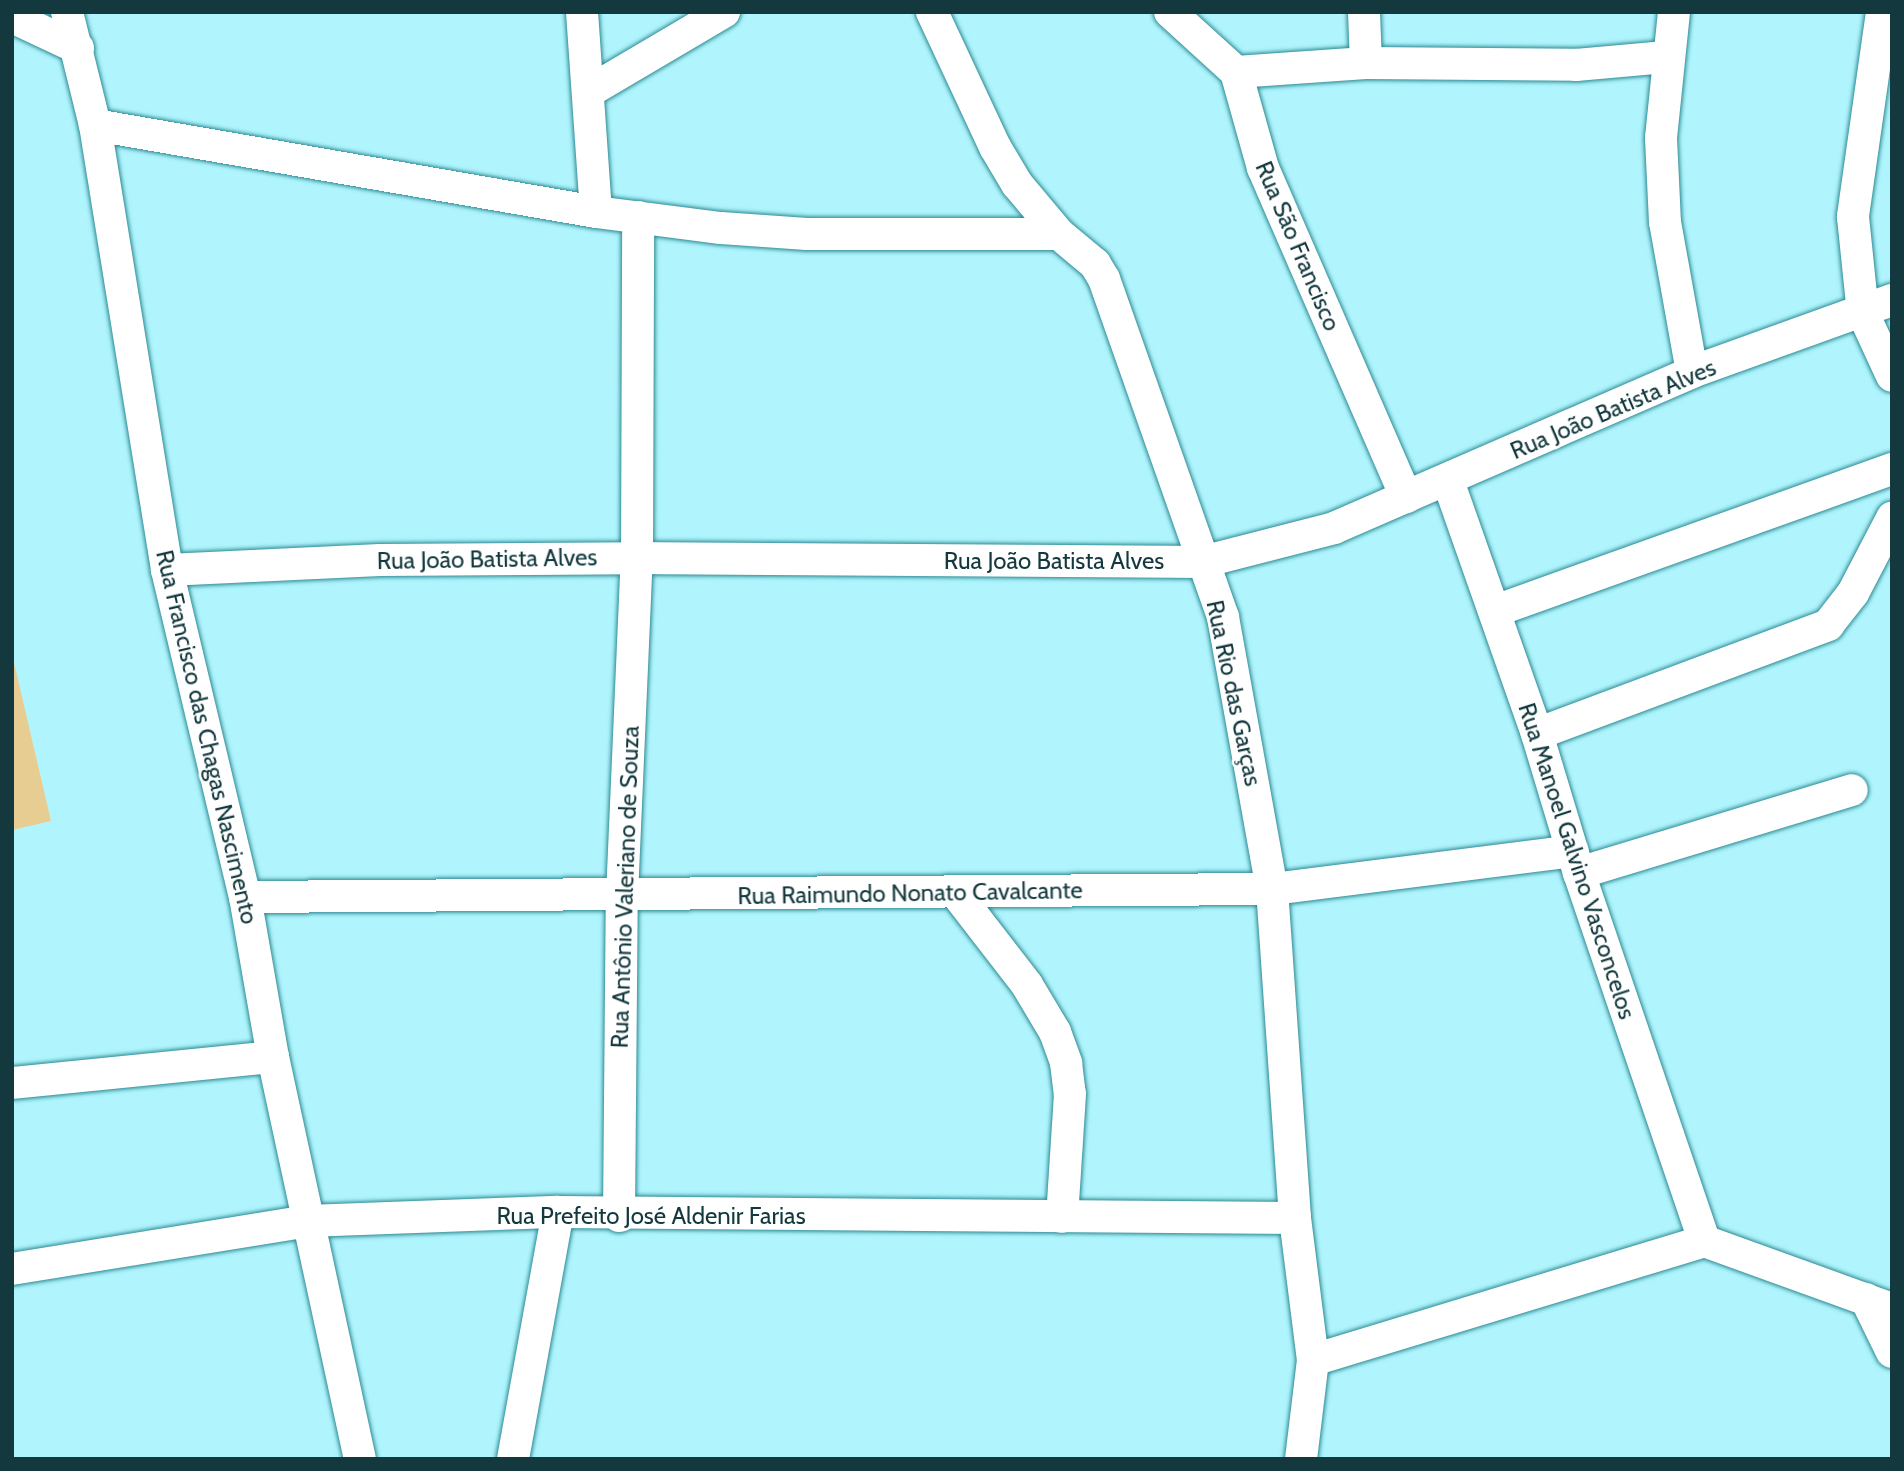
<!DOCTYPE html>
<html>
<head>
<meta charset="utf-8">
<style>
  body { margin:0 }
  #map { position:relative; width:1904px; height:1471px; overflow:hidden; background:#b0f5fd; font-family:Cabin,sans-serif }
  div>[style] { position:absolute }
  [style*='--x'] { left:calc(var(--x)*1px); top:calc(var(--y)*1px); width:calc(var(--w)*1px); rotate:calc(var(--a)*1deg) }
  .green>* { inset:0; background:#e8cd93 }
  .roads { filter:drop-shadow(0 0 2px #2b8a94) drop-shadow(0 0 2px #2b8a94) }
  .minor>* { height:32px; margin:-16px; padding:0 16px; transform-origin:16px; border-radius:16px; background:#fff }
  span { translate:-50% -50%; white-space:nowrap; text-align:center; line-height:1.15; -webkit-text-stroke:5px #fff; paint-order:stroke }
  .street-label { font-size:24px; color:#13393e }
  .frame { position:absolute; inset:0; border:14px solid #13393e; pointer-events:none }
</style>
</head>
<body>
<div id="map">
  <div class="green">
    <i style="clip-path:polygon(12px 654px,51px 821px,12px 830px)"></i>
  </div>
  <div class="roads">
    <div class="minor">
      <i style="--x:67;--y:12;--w:116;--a:76.1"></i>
      <i style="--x:95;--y:125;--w:451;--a:80.8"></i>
      <i style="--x:167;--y:570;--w:336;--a:76.6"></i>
      <i style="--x:245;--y:897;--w:162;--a:80.1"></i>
      <i style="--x:273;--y:1057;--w:411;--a:77.8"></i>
      <i style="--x:582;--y:12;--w:200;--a:86"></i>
      <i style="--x:932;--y:12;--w:149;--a:65"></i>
      <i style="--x:995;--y:147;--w:43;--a:59.3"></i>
      <i style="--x:1017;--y:184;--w:65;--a:50"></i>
      <i style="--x:1059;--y:234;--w:47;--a:39.8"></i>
      <i style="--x:1095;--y:264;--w:17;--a:59"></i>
      <i style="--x:1104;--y:279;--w:358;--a:70.6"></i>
      <i style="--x:1223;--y:617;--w:276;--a:79.8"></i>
      <i style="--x:1272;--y:889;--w:330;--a:86"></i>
      <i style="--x:1295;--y:1218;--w:143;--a:82.8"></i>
      <i style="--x:1313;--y:1360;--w:100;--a:96.9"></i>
      <i style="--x:1170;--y:12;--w:89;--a:42.3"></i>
      <i style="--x:1236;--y:72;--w:100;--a:74.3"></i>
      <i style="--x:1263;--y:168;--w:359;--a:66.5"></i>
      <i style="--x:1364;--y:12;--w:51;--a:87.8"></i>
      <i style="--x:1674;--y:12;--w:127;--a:95.9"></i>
      <i style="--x:1661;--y:138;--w:84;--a:87.3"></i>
      <i style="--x:1665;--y:222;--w:152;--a:79.8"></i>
      <i style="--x:1882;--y:12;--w:207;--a:98.1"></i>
      <i style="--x:1853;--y:217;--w:97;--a:84.1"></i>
      <i style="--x:1863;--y:313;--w:69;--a:65.3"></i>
      <i style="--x:12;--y:17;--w:73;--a:25.2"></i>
      <i style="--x:1236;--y:72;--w:130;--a:-4"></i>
      <i style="--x:1366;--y:63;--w:210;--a:0.5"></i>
      <i style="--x:1576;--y:65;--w:90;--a:-5.1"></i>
      <i style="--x:588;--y:92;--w:158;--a:-30.5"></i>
      <i style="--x:95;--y:125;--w:508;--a:9.85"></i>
      <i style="--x:596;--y:212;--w:126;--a:7.3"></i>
      <i style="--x:721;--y:228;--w:86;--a:4"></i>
      <i style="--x:807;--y:234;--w:252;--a:0"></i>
      <i style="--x:1448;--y:481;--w:268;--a:70.6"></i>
      <i style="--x:1537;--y:734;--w:145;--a:73.2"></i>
      <i style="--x:1579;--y:873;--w:389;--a:71.2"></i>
      <i style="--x:167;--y:570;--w:213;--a:-2.7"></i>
      <i style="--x:380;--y:560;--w:257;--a:-0.4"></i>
      <i style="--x:637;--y:558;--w:565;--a:0.41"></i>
      <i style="--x:1202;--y:562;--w:136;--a:-14.4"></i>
      <i style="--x:1334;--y:528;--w:391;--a:-23.5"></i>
      <i style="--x:1692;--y:372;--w:213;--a:-19.8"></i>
      <i style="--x:1495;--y:611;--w:422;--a:-19.7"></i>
      <i style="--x:1537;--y:734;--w:311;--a:-20.5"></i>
      <i style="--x:1828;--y:625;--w:41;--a:-52"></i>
      <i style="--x:1853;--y:593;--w:85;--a:-62.5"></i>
      <i style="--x:1579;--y:873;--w:285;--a:-16.9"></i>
      <i style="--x:956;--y:893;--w:116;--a:52.3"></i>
      <i style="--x:1027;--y:985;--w:55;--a:59.2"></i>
      <i style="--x:1055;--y:1032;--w:33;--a:70"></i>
      <i style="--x:1066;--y:1063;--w:31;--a:83"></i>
      <i style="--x:1070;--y:1094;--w:123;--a:93.7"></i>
      <i style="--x:245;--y:897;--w:1027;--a:-0.45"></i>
      <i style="--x:1272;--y:889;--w:303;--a:-7.2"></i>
      <i style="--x:12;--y:1083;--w:262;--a:-5.7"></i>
      <i style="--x:619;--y:1216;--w:320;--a:-89.5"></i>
      <i style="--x:622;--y:896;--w:338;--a:-87.5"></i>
      <i style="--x:637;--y:558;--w:341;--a:-89.8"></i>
      <i style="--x:12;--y:1269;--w:299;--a:-9.2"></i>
      <i style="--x:307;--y:1221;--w:251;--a:-2.1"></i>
      <i style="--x:558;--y:1212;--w:737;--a:0.47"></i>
      <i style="--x:1866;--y:1299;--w:59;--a:63.9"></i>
      <i style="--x:1313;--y:1360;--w:409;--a:-16.9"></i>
      <i style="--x:1704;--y:1241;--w:200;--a:19.9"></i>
      <i style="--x:513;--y:1459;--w:251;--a:-79.7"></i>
    </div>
  </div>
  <div class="street-label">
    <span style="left:1298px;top:246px;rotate:67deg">Rua São Francisco</span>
    <span style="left:1613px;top:409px;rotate:-23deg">Rua João Batista Alves</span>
    <span style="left:487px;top:559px;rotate:-1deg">Rua João Batista Alves</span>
    <span style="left:1054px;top:561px">Rua João Batista Alves</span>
    <span style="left:1234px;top:693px;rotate:78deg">Rua Rio das Garças</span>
    <span style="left:207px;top:737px;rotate:77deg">Rua Francisco das Chagas Nascimento</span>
    <span style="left:1577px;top:861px;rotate:72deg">Rua Manoel Galvino Vasconcelos</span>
    <span style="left:625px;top:887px;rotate:-88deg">Rua Antônio Valeriano de Souza</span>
    <span style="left:910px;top:893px;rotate:-1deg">Rua Raimundo Nonato Cavalcante</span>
    <span style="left:651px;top:1216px">Rua Prefeito José Aldenir Farias</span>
  </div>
  <div class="frame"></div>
</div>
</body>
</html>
